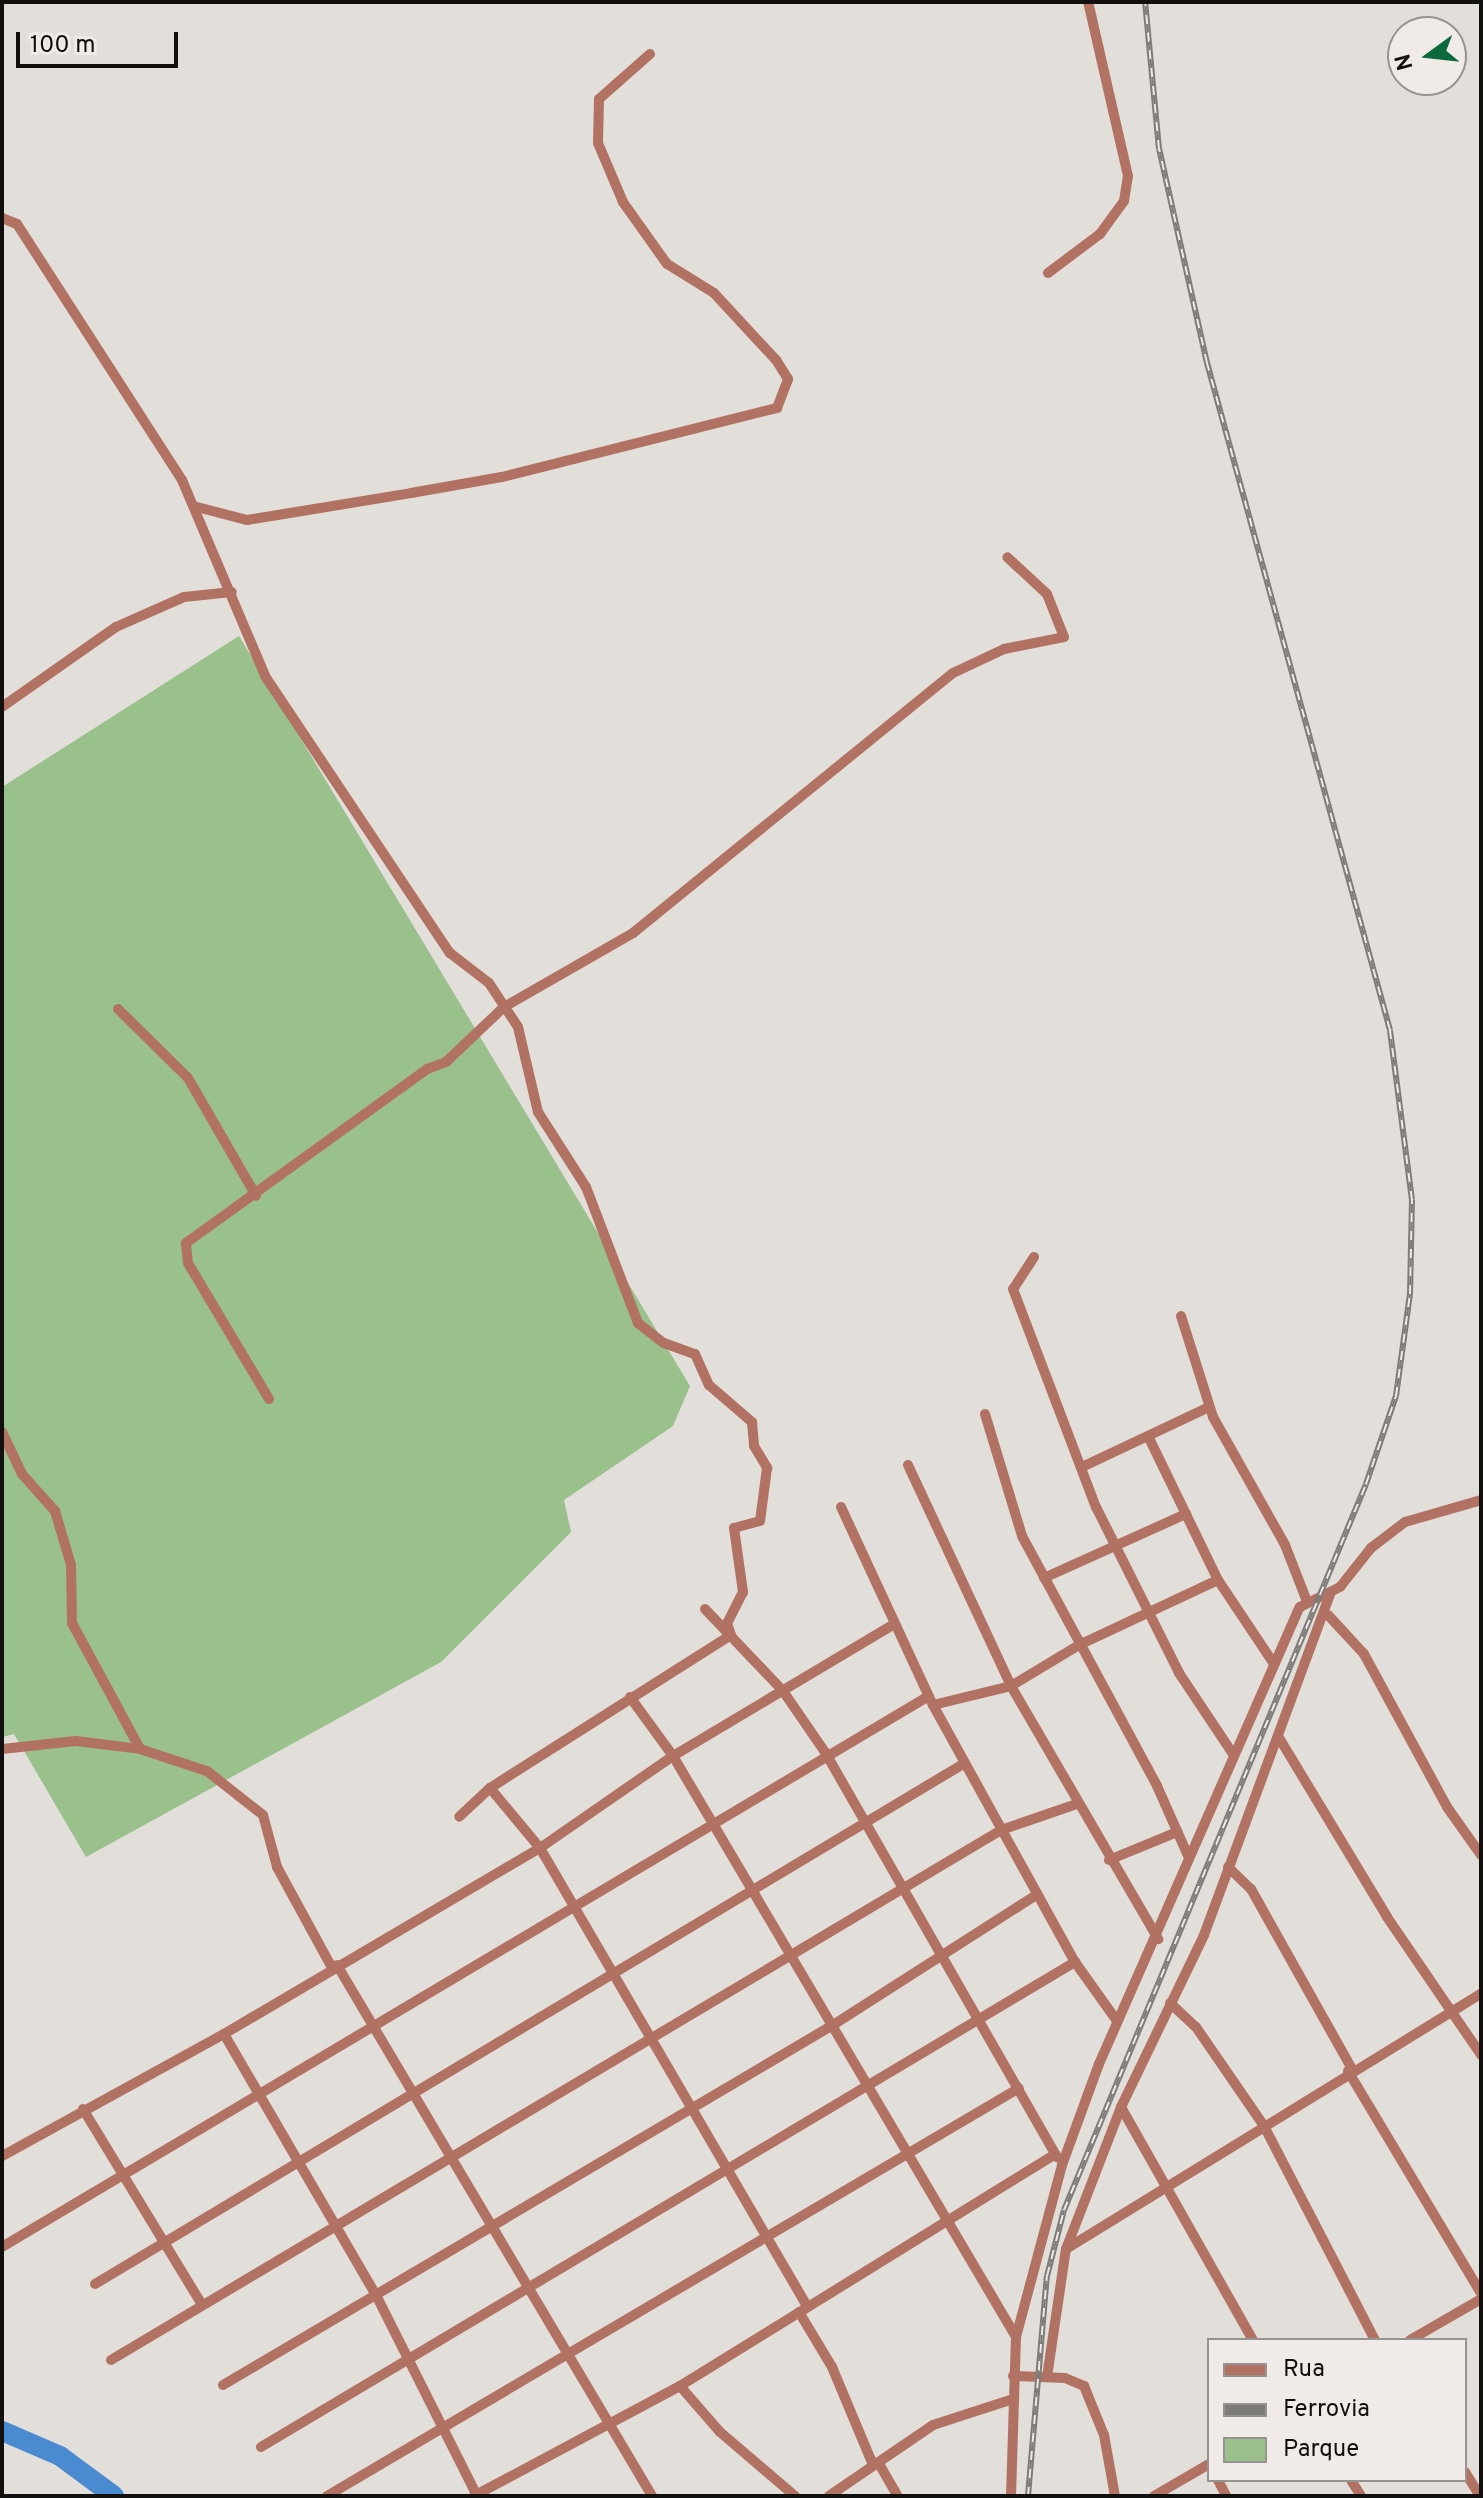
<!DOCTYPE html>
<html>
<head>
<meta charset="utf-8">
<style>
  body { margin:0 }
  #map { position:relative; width:1483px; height:2498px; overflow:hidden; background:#e2deda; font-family:Overpass,sans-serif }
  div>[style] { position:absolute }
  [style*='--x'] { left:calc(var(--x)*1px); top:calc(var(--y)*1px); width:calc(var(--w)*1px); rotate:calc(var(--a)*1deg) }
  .green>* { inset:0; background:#9ac08b }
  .river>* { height:20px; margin:-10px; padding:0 10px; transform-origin:10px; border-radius:10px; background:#4a8ad1 }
  .street>* { height:10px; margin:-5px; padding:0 5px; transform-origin:5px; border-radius:5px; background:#b27263 }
  .rail>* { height:6px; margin-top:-3px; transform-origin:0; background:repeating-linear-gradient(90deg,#f0ebe8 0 9px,#7e7c79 0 18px); box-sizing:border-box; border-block:2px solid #7e7c79 }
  span { translate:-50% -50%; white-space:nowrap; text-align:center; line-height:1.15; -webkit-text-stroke:6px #f0ebe8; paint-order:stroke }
  .frame { position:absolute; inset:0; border:4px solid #11100e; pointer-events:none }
  .legend { position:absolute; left:1207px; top:2338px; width:260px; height:144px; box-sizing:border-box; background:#f0ebe8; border:2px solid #979391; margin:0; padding:10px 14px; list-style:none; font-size:24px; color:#11100e }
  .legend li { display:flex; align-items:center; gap:16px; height:40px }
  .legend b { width:40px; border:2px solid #979391 }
  .north { position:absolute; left:1387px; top:16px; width:80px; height:80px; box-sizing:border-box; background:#f0ebe8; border:2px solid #979391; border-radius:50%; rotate:255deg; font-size:22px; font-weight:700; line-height:32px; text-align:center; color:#11100e }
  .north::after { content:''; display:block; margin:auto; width:28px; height:36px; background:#0b693d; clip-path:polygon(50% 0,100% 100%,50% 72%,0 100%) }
  .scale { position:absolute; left:16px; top:32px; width:162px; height:36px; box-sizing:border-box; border:4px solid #11100e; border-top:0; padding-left:10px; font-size:24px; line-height:28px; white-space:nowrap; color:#11100e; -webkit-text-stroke:6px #f0ebe8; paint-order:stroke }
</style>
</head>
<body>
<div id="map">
  <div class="green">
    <i style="clip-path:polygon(239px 636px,690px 1386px,673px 1426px,564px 1500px,571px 1532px,441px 1662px,86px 1857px,14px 1734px,2px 1737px,2px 787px)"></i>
  </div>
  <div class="river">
    <i style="--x:2;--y:2431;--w:63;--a:23.3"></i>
    <i style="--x:60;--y:2456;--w:67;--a:36.5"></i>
  </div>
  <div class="street">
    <i style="--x:2;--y:218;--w:16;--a:22"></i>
    <i style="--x:17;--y:224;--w:305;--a:57.2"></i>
    <i style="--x:182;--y:480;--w:213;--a:67"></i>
    <i style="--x:265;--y:676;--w:333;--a:56.3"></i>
    <i style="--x:450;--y:953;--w:49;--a:37.6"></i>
    <i style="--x:489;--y:983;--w:53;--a:56.6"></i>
    <i style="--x:518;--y:1027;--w:87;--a:76.8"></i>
    <i style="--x:538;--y:1112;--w:89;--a:57.4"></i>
    <i style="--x:586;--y:1187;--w:146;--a:69.1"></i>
    <i style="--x:638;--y:1323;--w:33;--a:38"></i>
    <i style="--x:664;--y:1343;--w:33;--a:20"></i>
    <i style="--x:695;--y:1354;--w:34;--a:66"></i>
    <i style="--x:709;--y:1385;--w:57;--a:40.7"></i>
    <i style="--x:752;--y:1422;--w:24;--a:85"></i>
    <i style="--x:754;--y:1446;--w:26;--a:59"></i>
    <i style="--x:767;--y:1468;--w:53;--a:97.5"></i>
    <i style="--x:760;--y:1521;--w:27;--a:165"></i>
    <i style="--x:734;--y:1528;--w:65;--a:82"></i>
    <i style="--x:743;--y:1592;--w:35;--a:117"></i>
    <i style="--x:727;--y:1623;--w:13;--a:72"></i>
    <i style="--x:731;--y:1635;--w:285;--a:147.6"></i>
    <i style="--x:490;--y:1788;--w:42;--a:136.9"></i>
    <i style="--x:1048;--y:273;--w:65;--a:-36.9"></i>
    <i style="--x:1100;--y:234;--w:41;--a:-54"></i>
    <i style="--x:1124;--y:201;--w:25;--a:-81"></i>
    <i style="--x:1128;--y:176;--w:179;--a:-102.9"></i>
    <i style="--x:197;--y:507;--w:52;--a:14.6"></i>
    <i style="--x:247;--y:520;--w:166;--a:-9.3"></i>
    <i style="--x:411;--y:493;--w:92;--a:-10"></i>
    <i style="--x:502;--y:477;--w:284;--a:-14.1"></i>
    <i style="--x:777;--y:408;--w:31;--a:-69"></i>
    <i style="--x:788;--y:379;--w:22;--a:-122"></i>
    <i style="--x:776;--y:360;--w:91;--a:-132.8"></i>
    <i style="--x:714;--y:293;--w:55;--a:-148.3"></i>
    <i style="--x:667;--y:264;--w:76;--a:-125.4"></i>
    <i style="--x:623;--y:202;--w:64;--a:-113"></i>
    <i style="--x:598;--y:143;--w:44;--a:-88.7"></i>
    <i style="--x:599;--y:99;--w:68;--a:-41.4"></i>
    <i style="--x:2;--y:707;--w:139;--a:-35.1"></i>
    <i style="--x:116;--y:627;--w:74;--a:-23.8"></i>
    <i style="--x:184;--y:597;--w:48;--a:-5.9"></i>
    <i style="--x:118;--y:1009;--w:98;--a:44.6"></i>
    <i style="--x:188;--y:1078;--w:136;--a:60"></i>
    <i style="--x:1034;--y:1257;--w:38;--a:123"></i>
    <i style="--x:1013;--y:1289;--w:233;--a:69.2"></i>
    <i style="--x:1096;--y:1507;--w:186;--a:63.4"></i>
    <i style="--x:1179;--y:1673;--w:97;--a:56.3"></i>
    <i style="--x:1181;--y:1316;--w:106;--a:72.4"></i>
    <i style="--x:1213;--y:1417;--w:147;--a:60.6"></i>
    <i style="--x:1285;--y:1545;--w:58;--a:68.7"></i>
    <i style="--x:269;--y:1399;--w:158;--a:-120.8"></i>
    <i style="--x:188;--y:1263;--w:20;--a:-96"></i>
    <i style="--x:186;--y:1243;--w:297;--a:-35.8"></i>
    <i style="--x:427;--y:1069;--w:20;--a:-20"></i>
    <i style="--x:446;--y:1062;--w:80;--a:-43.5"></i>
    <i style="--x:504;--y:1007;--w:149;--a:-29.8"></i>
    <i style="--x:633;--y:933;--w:412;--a:-39.1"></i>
    <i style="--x:953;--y:673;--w:56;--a:-25.2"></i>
    <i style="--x:1004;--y:649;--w:61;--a:-11.3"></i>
    <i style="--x:1064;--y:637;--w:46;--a:-111.6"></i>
    <i style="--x:1047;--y:594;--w:54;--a:-137.2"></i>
    <i style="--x:985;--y:1414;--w:127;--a:73.1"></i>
    <i style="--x:1022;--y:1536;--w:284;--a:61.6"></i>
    <i style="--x:1157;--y:1786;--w:79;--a:66"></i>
    <i style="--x:2;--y:1432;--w:47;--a:64.5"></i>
    <i style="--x:22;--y:1474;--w:50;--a:48.3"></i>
    <i style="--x:55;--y:1511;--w:56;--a:73.5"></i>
    <i style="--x:71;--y:1565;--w:58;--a:89"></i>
    <i style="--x:72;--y:1623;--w:143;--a:61.6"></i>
    <i style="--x:1149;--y:1438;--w:158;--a:64.1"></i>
    <i style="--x:1218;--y:1580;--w:101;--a:56.3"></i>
    <i style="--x:908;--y:1465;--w:244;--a:65"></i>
    <i style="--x:1011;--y:1686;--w:293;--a:59.8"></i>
    <i style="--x:1082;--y:1467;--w:140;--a:-25.3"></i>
    <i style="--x:841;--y:1507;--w:218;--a:65.1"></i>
    <i style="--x:933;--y:1705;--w:294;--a:61.1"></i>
    <i style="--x:1075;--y:1962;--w:72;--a:54.6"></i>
    <i style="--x:1044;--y:1578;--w:156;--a:-24.3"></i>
    <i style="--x:705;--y:1609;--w:113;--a:46.4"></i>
    <i style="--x:783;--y:1691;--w:74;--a:55.5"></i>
    <i style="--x:825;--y:1752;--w:467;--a:60.2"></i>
    <i style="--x:1328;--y:1615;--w:53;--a:47.3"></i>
    <i style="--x:1364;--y:1654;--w:174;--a:61.5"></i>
    <i style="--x:1447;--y:1807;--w:59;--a:54.7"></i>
    <i style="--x:630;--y:1697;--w:73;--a:53.9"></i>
    <i style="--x:673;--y:1756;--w:675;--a:59.44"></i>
    <i style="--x:933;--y:1705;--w:80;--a:-13.7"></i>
    <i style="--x:1011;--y:1686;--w:79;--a:-31.1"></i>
    <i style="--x:1079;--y:1645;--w:153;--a:-25.1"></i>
    <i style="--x:1278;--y:1736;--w:211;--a:58.9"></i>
    <i style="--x:1387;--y:1917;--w:167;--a:55.7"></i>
    <i style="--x:2;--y:1749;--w:74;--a:-6.2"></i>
    <i style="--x:76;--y:1741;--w:64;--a:7.1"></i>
    <i style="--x:140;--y:1749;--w:71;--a:18.2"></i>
    <i style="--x:207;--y:1771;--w:71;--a:38.2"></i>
    <i style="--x:263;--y:1815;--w:54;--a:74.9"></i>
    <i style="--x:277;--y:1867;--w:115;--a:61.4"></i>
    <i style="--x:490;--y:1788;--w:78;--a:50.2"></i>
    <i style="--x:540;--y:1848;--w:530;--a:59.76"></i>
    <i style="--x:1109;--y:1860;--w:74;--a:-22.4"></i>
    <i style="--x:1228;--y:1867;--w:32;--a:44"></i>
    <i style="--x:1251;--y:1889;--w:206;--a:60.7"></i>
    <i style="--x:337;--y:1965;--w:617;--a:59.32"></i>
    <i style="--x:1170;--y:2003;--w:35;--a:43"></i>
    <i style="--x:1196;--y:2027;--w:120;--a:55.5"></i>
    <i style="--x:1264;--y:2126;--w:241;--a:62.6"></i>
    <i style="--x:224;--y:2034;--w:300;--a:59.8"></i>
    <i style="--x:375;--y:2293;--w:227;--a:63.3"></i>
    <i style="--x:1348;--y:2071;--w:259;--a:59.1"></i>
    <i style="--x:1121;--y:2107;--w:268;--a:60.5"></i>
    <i style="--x:83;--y:2109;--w:229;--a:58.7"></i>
    <i style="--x:2;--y:2156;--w:253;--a:-28.8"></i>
    <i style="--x:224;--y:2034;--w:367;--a:-30.5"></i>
    <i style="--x:540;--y:1848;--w:162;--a:-34.7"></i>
    <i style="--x:673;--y:1756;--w:256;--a:-30.8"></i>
    <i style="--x:2;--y:2247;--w:1078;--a:-30.73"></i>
    <i style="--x:1066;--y:2249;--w:487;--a:-31.6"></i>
    <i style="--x:95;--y:2284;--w:1014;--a:-30.92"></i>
    <i style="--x:799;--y:2312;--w:64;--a:59"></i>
    <i style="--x:832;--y:2367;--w:106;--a:67.3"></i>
    <i style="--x:1410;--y:2340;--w:82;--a:-30"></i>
    <i style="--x:111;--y:2360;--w:1036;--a:-30.77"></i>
    <i style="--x:1001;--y:1830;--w:80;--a:-18.9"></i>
    <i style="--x:1013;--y:2376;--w:52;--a:2.2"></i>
    <i style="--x:1065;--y:2378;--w:21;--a:23"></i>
    <i style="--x:1084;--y:2386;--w:53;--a:67.8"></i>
    <i style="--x:1104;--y:2435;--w:62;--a:79.8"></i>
    <i style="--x:1047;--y:2377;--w:129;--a:-81.6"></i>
    <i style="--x:1066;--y:2249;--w:152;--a:-68.8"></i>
    <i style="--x:1121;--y:2107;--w:191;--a:-64.2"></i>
    <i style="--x:1204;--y:1935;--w:366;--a:-69.7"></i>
    <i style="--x:223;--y:2385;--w:708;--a:-30.55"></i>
    <i style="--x:833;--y:2025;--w:241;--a:-32.6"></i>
    <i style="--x:680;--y:2386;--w:61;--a:49"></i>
    <i style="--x:720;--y:2432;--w:99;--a:40.5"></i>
    <i style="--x:261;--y:2447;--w:948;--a:-30.79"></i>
    <i style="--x:878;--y:2462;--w:39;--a:60"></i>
    <i style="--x:1465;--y:2472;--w:28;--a:58"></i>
    <i style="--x:1218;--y:2480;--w:18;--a:63"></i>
    <i style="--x:1351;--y:2480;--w:19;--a:58"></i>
    <i style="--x:327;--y:2496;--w:803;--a:-30.52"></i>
    <i style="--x:474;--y:2496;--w:234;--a:-28.1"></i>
    <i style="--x:680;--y:2386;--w:441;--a:-31.7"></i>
    <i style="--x:829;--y:2496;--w:126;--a:-34.3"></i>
    <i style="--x:933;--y:2425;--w:81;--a:-18"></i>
    <i style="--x:1011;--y:2496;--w:159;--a:-88.2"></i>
    <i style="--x:1016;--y:2337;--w:178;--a:-75"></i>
    <i style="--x:1062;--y:2165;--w:108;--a:-69.9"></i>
    <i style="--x:1099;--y:2064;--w:499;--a:-66.3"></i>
    <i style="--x:1300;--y:1607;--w:45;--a:-26.6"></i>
    <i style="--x:1340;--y:1587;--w:50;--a:-51.5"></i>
    <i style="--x:1371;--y:1548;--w:43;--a:-37.4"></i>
    <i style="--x:1405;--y:1522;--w:79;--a:-16.1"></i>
    <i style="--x:1154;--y:2496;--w:64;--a:-30.2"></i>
  </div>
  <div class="rail">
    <i style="--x:1028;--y:2496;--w:221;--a:-85.1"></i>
    <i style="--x:1047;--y:2276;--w:68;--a:-75.6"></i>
    <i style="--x:1064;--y:2210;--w:786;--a:-67.41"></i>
    <i style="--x:1366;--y:1484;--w:93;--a:-71.2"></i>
    <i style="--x:1396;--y:1396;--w:103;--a:-82.2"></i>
    <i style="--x:1410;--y:1294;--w:94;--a:-88.8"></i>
    <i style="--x:1412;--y:1200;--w:171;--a:-97.4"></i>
    <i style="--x:1390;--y:1030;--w:692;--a:-105.34"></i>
    <i style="--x:1207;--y:363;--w:219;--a:-102.6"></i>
    <i style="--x:1159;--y:149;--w:148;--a:-95.4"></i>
  </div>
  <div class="frame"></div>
  <ul class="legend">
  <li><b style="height:10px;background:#b27263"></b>Rua</li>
  <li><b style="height:10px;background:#7e7c79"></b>Ferrovia</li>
  <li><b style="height:22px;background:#9ac08b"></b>Parque</li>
  </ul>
  <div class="north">N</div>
  <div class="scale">100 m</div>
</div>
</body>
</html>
